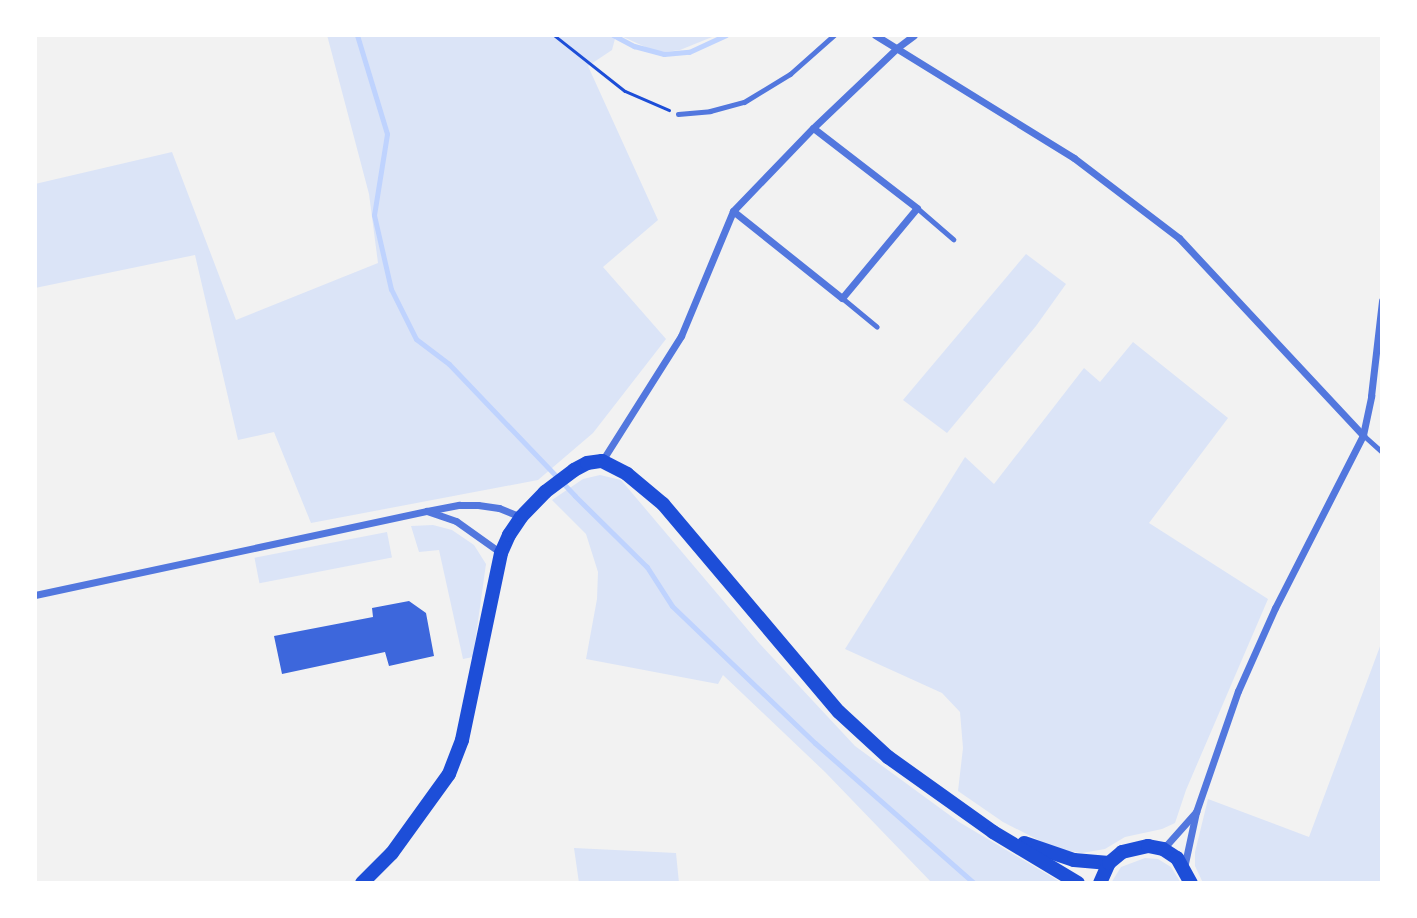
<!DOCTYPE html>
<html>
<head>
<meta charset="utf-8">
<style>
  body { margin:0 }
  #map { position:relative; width:1417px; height:918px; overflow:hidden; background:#f2f2f2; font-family:"DejaVu Sans",sans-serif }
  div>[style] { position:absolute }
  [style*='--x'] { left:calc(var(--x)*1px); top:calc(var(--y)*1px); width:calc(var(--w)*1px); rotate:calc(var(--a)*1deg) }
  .green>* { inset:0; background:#dbe4f7; transform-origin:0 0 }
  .stream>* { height:5px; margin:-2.5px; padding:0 2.5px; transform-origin:2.5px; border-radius:2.5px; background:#bfd3fe }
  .building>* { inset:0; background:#3d67dc }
  .path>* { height:2.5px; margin:-1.25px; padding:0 1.25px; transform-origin:1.25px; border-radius:1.25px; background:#1d4ed8 }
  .service>* { height:5px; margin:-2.5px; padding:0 2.5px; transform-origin:2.5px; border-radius:2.5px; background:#5277de }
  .minor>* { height:7px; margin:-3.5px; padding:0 3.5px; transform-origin:3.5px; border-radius:3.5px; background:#5277de }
  .secondary>* { height:14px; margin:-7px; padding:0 7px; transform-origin:7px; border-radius:7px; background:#1d4ed8 }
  span { translate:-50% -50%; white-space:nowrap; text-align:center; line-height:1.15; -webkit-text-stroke:7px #fff; paint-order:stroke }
  .frame { position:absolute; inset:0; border:37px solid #fff; pointer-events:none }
</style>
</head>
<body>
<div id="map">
  <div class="green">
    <i style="clip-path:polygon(327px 35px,616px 35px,612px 50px,588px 66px,658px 220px,603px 267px,666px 339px,593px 433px,538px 480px,311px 523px,274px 432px,238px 440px,195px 255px,35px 288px,35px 184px,172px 152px,236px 320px,378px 263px,369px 194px)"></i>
    <i style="clip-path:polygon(619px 35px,717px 35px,680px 50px,665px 52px,652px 50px)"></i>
    <i style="clip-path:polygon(1026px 254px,1066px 284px,1036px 326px,947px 433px,903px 400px)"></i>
    <i style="clip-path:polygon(1133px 342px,1228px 418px,1149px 523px,1268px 599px,1186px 790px,1175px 823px,1162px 829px,1125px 837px,1105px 849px,1082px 853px,1056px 849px,1003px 822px,958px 791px,963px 748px,960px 712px,942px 693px,845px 649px,965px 457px,994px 484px,1084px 368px,1100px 382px)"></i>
    <i style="clip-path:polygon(600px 475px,621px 480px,759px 643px,855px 746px,959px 822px,1062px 883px,932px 883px,825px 772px,723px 675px,718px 684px,586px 659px,597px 599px,598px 572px,586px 534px,552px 500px,583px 479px)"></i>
    <i style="clip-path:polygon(433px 525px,452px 530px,474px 545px,486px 564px,473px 657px,463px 659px,439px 550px,419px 552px,411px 526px)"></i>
    <i style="left:387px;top:532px;width:26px;height:135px;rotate:79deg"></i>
    <i style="clip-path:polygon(1382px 641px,1382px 883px,1203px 883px,1195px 866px,1195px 852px,1208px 799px,1309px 837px)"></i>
    <i style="clip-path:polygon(574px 848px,676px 853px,679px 883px,579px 883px)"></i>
    <i style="clip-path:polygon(1145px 858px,1158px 859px,1171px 867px,1181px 883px,1111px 883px,1121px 867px)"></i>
  </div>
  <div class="stream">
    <i style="--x:357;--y:35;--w:103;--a:73.1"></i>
    <i style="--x:387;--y:134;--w:82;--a:99.1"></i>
    <i style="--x:374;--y:215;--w:76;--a:77.1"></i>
    <i style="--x:391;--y:289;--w:56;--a:63.4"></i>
    <i style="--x:416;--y:339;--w:41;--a:37.1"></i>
    <i style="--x:449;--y:364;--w:182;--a:46.3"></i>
    <i style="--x:575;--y:496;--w:101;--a:44.6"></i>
    <i style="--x:647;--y:567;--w:46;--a:57.3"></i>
    <i style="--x:672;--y:606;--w:198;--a:43.8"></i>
    <i style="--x:815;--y:743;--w:212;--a:41.4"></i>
    <i style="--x:613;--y:35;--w:24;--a:28"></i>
    <i style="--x:634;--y:46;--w:31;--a:15"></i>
    <i style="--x:664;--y:54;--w:25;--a:-5"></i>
    <i style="--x:689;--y:52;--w:41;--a:-24.7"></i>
  </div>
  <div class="building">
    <i style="clip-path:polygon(409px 601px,426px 613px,434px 656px,389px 666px,385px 652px,282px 674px,274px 636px,373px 617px,372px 608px)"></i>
  </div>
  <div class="path">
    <i style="--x:554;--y:35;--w:90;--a:38.3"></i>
    <i style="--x:625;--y:91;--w:48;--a:23.4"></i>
  </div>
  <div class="service">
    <i style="--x:678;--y:114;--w:32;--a:-5"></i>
    <i style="--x:710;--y:111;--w:35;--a:-15"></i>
    <i style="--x:744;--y:102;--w:54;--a:-31.3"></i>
    <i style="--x:790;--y:74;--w:59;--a:-41.6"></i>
    <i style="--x:917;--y:208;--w:48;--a:40.7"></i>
    <i style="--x:842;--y:298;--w:45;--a:39.6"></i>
    <i style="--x:1363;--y:435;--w:25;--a:42"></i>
  </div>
  <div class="minor">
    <i style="--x:875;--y:35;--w:234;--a:31.7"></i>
    <i style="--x:1074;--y:158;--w:132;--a:37.3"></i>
    <i style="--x:1179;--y:238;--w:270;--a:47"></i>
    <i style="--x:733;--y:211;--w:139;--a:38.6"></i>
    <i style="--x:842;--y:298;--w:117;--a:-50.2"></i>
    <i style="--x:917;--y:208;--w:131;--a:-142.4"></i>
    <i style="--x:602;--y:461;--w:148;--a:-57.7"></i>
    <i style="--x:681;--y:336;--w:135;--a:-67.4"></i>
    <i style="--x:733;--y:211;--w:115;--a:-46.1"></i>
    <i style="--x:813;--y:128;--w:116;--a:-43.6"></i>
    <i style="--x:897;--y:48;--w:21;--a:-37"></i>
    <i style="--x:501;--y:553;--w:55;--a:-144.6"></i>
    <i style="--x:456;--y:521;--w:31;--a:-161"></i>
    <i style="--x:427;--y:511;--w:33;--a:-11"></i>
    <i style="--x:459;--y:505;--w:19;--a:0"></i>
    <i style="--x:478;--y:505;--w:21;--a:8"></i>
    <i style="--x:499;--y:508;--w:24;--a:22"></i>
    <i style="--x:35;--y:595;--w:401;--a:-12.1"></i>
    <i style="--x:1196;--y:812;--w:128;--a:-70.9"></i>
    <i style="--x:1238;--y:691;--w:91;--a:-66"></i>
    <i style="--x:1275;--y:608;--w:194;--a:-63"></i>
    <i style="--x:1363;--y:435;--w:40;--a:-78"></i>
    <i style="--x:1371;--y:396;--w:96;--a:-83.4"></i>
    <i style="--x:1163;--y:849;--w:50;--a:-48.3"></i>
    <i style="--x:1196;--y:812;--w:57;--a:102.1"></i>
  </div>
  <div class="secondary">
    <i style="--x:1024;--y:843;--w:53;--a:18.8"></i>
    <i style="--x:1074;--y:860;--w:35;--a:5"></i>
    <i style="--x:362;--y:883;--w:42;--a:-45"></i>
    <i style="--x:392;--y:853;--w:97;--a:-54.2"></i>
    <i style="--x:449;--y:774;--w:36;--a:-69"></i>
    <i style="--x:462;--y:740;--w:191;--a:-78.2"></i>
    <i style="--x:501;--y:553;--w:20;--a:-66"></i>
    <i style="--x:509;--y:535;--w:22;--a:-56"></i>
    <i style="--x:521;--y:517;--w:35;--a:-46"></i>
    <i style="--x:545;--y:492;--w:36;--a:-37"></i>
    <i style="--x:574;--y:470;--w:15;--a:-28"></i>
    <i style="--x:587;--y:463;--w:15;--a:-8"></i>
    <i style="--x:602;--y:461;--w:28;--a:27"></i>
    <i style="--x:627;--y:474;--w:47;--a:39.8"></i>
    <i style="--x:663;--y:504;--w:272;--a:49.8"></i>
    <i style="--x:839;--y:712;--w:67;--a:42.6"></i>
    <i style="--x:888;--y:757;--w:129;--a:35.5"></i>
    <i style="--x:993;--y:832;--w:99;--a:31"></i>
    <i style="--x:1100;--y:883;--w:22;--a:-66"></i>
    <i style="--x:1109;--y:863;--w:17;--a:-40"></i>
    <i style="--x:1122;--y:852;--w:27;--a:-13"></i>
    <i style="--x:1148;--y:846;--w:15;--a:11"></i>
    <i style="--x:1163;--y:849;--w:17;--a:33"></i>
    <i style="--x:1177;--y:858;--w:29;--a:61"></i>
  </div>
  <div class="frame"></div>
</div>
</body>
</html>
